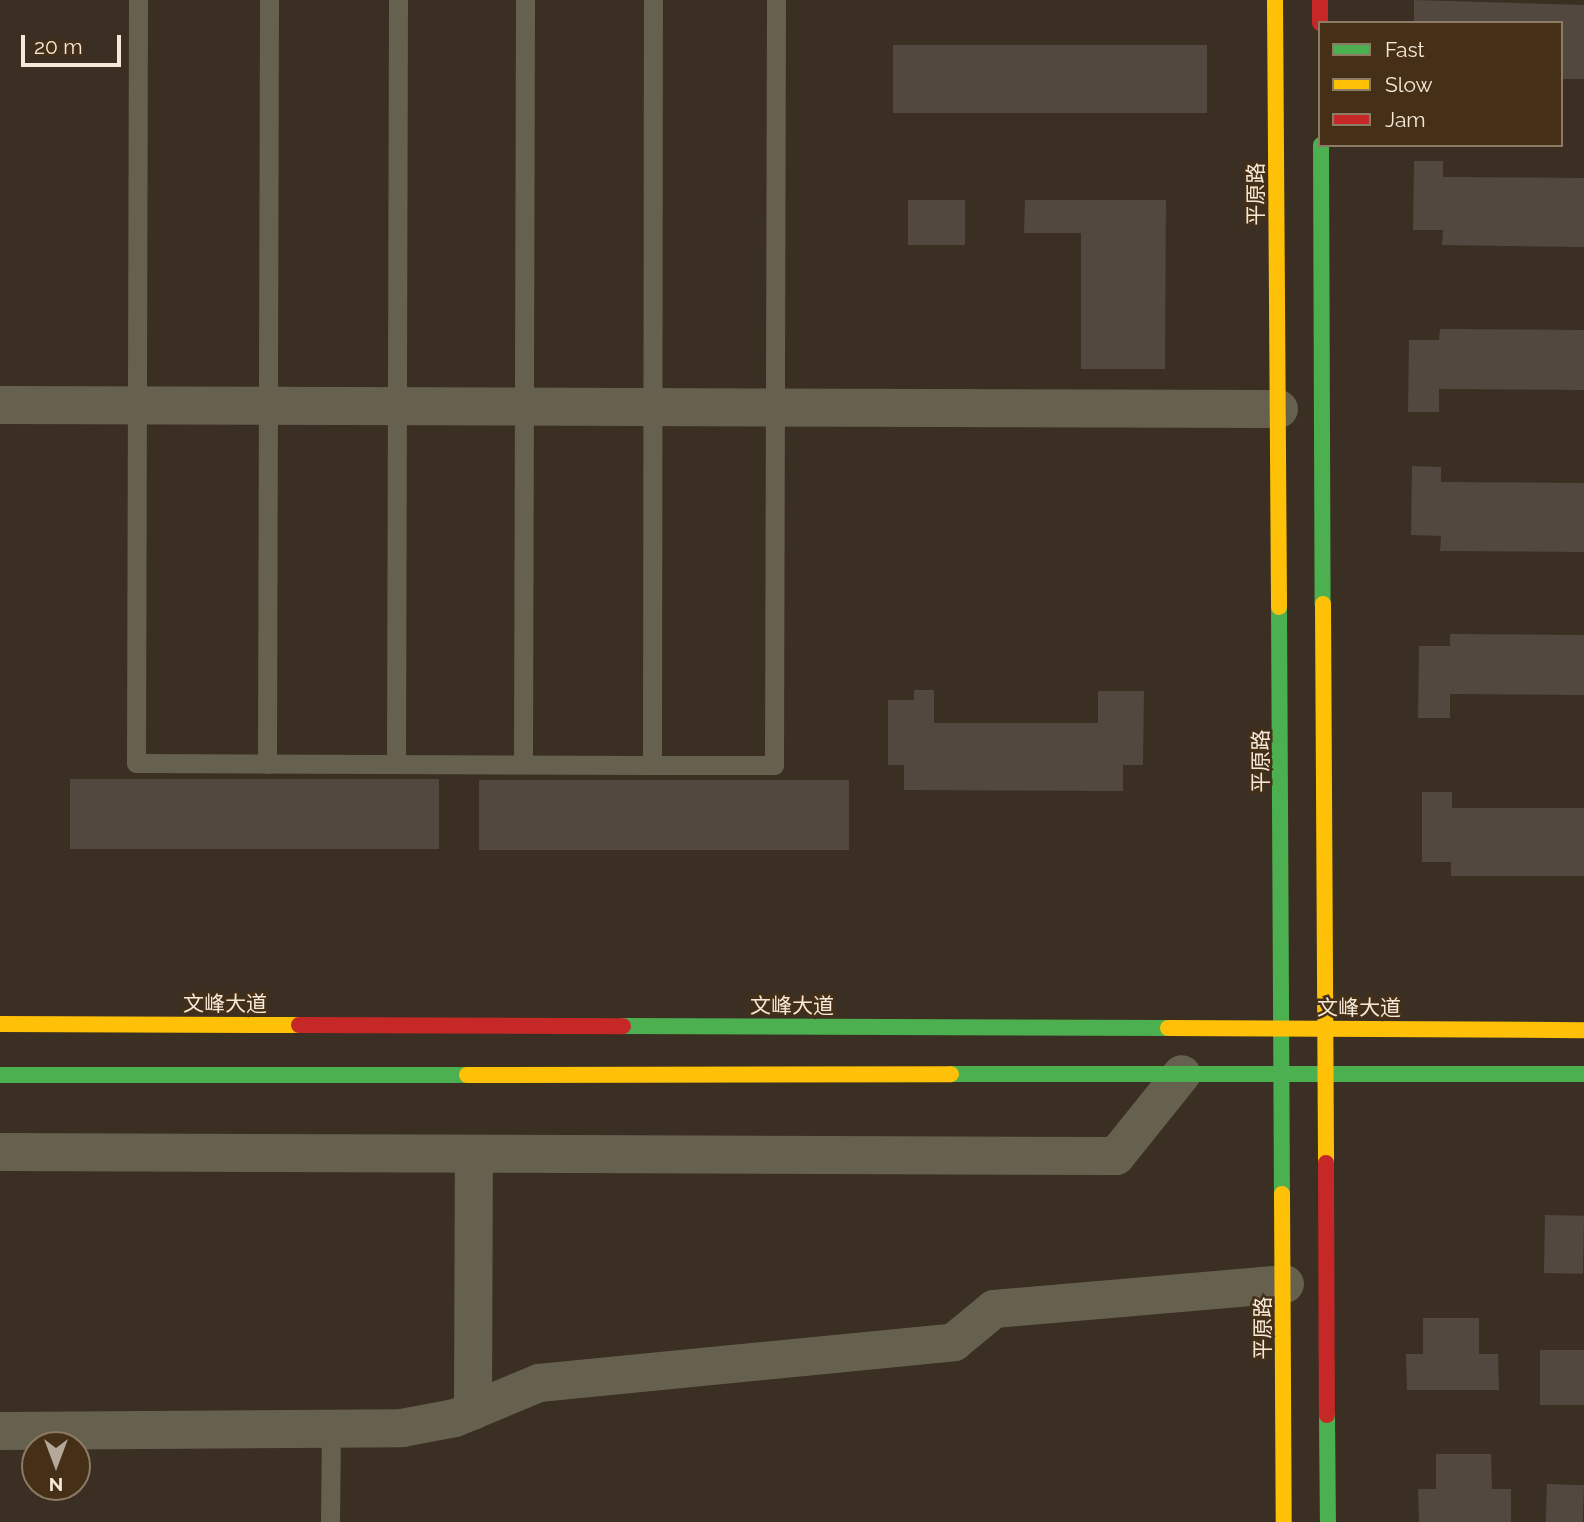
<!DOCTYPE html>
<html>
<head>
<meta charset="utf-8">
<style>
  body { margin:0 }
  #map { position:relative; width:1584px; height:1522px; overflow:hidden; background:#3a2f22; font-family:Raleway,"Noto Sans SC",sans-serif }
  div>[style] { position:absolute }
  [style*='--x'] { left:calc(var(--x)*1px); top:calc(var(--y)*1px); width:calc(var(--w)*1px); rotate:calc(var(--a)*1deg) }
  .building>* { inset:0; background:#53483f; transform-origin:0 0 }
  .lane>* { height:19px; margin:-9.5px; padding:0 9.5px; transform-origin:9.5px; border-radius:9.5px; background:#66614f }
  .street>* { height:38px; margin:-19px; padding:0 19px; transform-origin:19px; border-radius:19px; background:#66614f }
  .fast>* { height:16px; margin:-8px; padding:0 8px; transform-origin:8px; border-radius:8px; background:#4caf50 }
  .slow>* { height:16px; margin:-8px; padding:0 8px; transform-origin:8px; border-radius:8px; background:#ffc107 }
  .jam>* { height:16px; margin:-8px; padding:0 8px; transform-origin:8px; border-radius:8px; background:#c62828 }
  span { translate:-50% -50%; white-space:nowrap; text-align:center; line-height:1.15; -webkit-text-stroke:5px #453017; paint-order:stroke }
  .street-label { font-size:21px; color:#f6e9da }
  .legend { position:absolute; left:1318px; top:21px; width:245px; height:126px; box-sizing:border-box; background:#453017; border:2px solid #8c7a65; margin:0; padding:9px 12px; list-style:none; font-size:21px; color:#f6e9da }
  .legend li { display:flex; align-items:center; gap:14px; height:35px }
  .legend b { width:35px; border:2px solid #8c7a65 }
  .north { position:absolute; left:21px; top:1431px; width:70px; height:70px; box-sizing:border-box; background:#453017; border:2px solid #8c7a65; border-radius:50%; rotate:180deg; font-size:19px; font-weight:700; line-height:28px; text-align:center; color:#f6e9da }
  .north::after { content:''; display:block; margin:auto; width:24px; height:32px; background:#b4a89a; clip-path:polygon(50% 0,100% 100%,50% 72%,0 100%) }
  .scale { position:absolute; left:21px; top:35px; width:100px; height:32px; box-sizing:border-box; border:4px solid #f6e9da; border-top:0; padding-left:9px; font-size:21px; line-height:24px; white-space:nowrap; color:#f6e9da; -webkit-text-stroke:5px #453017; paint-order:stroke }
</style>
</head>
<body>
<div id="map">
  <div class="building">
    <i style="clip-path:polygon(1414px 0,1584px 5px,1584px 79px,1561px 79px,1561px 23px,1414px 23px)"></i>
    <i style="left:893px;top:45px;width:314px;height:68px"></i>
    <i style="clip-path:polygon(1414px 161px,1443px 161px,1443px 177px,1584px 178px,1584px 247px,1442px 245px,1443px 230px,1413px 230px)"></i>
    <i style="left:908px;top:200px;width:57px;height:45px"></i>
    <i style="clip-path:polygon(1025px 200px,1166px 200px,1165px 369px,1081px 369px,1081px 233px,1024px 233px)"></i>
    <i style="clip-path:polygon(1440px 329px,1584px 330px,1584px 390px,1439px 389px,1439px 412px,1408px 412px,1409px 340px,1439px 340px)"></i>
    <i style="clip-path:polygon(1412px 466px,1441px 467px,1441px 482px,1584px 483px,1584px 552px,1440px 551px,1441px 536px,1411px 535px)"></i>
    <i style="clip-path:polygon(1450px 634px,1584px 635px,1584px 695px,1450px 694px,1450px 718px,1418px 718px,1419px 646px,1450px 646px)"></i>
    <i style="clip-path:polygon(914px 690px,934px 690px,934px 723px,1098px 723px,1098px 691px,1144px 691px,1143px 765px,1123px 765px,1123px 791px,904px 790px,904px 765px,888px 765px,888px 700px,914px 700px)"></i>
    <i style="left:70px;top:779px;width:369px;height:70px"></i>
    <i style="left:479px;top:780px;width:370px;height:70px"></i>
    <i style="clip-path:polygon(1422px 792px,1452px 792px,1452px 808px,1584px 808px,1584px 876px,1451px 876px,1451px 862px,1422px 862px)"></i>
    <i style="left:1545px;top:1215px;width:39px;height:58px;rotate:1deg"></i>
    <i style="clip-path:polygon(1423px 1318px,1479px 1318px,1479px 1354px,1498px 1354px,1499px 1390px,1407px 1390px,1406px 1354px,1423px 1354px)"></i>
    <i style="left:1540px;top:1350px;width:44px;height:55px"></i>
    <i style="clip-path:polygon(1436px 1454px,1491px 1454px,1492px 1489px,1511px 1489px,1511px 1522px,1419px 1522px,1418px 1489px,1436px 1489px)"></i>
    <i style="left:1547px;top:1484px;width:37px;height:38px;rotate:2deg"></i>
  </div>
  <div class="lane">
    <i style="--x:138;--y:0;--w:763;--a:90.15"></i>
    <i style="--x:136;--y:763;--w:516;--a:0.22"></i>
    <i style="--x:652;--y:765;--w:122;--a:0"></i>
    <i style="--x:774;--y:765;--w:765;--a:-89.85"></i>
    <i style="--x:267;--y:764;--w:764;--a:-89.85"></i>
    <i style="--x:396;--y:764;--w:764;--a:-89.85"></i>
    <i style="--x:523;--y:764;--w:764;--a:-89.85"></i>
    <i style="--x:652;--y:765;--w:765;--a:-89.93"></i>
    <i style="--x:330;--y:1522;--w:94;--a:-89.4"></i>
  </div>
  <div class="street">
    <i style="--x:0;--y:405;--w:1279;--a:0.18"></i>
    <i style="--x:0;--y:1152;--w:1116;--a:0.21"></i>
    <i style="--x:1116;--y:1156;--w:105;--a:-51.2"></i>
    <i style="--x:473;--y:1411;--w:257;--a:-89.8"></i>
    <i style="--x:0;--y:1431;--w:402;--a:-0.4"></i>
    <i style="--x:402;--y:1428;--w:54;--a:-10.7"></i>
    <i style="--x:455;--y:1418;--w:91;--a:-22.6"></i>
    <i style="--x:539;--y:1383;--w:417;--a:-5.6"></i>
    <i style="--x:954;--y:1342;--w:52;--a:-39.5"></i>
    <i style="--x:994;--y:1309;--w:292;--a:-4.9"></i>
  </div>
  <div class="fast">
    <i style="--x:1321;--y:145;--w:459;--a:89.8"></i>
    <i style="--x:1279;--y:607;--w:587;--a:89.71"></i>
    <i style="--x:623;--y:1026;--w:545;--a:0.21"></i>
    <i style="--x:951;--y:1074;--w:633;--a:0"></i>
    <i style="--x:0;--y:1075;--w:467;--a:0"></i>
    <i style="--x:1327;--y:1415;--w:107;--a:89.5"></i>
  </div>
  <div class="slow">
    <i style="--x:1275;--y:0;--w:607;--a:89.62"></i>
    <i style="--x:1323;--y:604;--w:559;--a:89.69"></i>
    <i style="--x:0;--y:1024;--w:299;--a:0.2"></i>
    <i style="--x:1168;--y:1028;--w:416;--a:0.3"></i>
    <i style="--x:467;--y:1075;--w:484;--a:-0.1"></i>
    <i style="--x:1282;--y:1194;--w:328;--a:89.7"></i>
  </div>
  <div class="jam">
    <i style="--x:1320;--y:0;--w:23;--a:90"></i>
    <i style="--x:299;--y:1025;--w:324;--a:0.2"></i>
    <i style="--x:1326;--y:1163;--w:252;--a:89.8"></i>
  </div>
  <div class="street-label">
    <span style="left:1256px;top:194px;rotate:-90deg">平原路</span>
    <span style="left:1261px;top:761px;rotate:-90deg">平原路</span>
    <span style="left:225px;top:1004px">文峰大道</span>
    <span style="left:792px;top:1006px">文峰大道</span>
    <span style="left:1359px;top:1008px">文峰大道</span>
    <span style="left:1263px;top:1328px;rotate:-90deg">平原路</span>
  </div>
  <ul class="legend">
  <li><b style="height:9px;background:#4caf50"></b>Fast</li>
  <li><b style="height:9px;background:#ffc107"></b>Slow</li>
  <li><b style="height:9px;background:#c62828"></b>Jam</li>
  </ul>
  <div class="north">N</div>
  <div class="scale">20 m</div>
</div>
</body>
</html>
